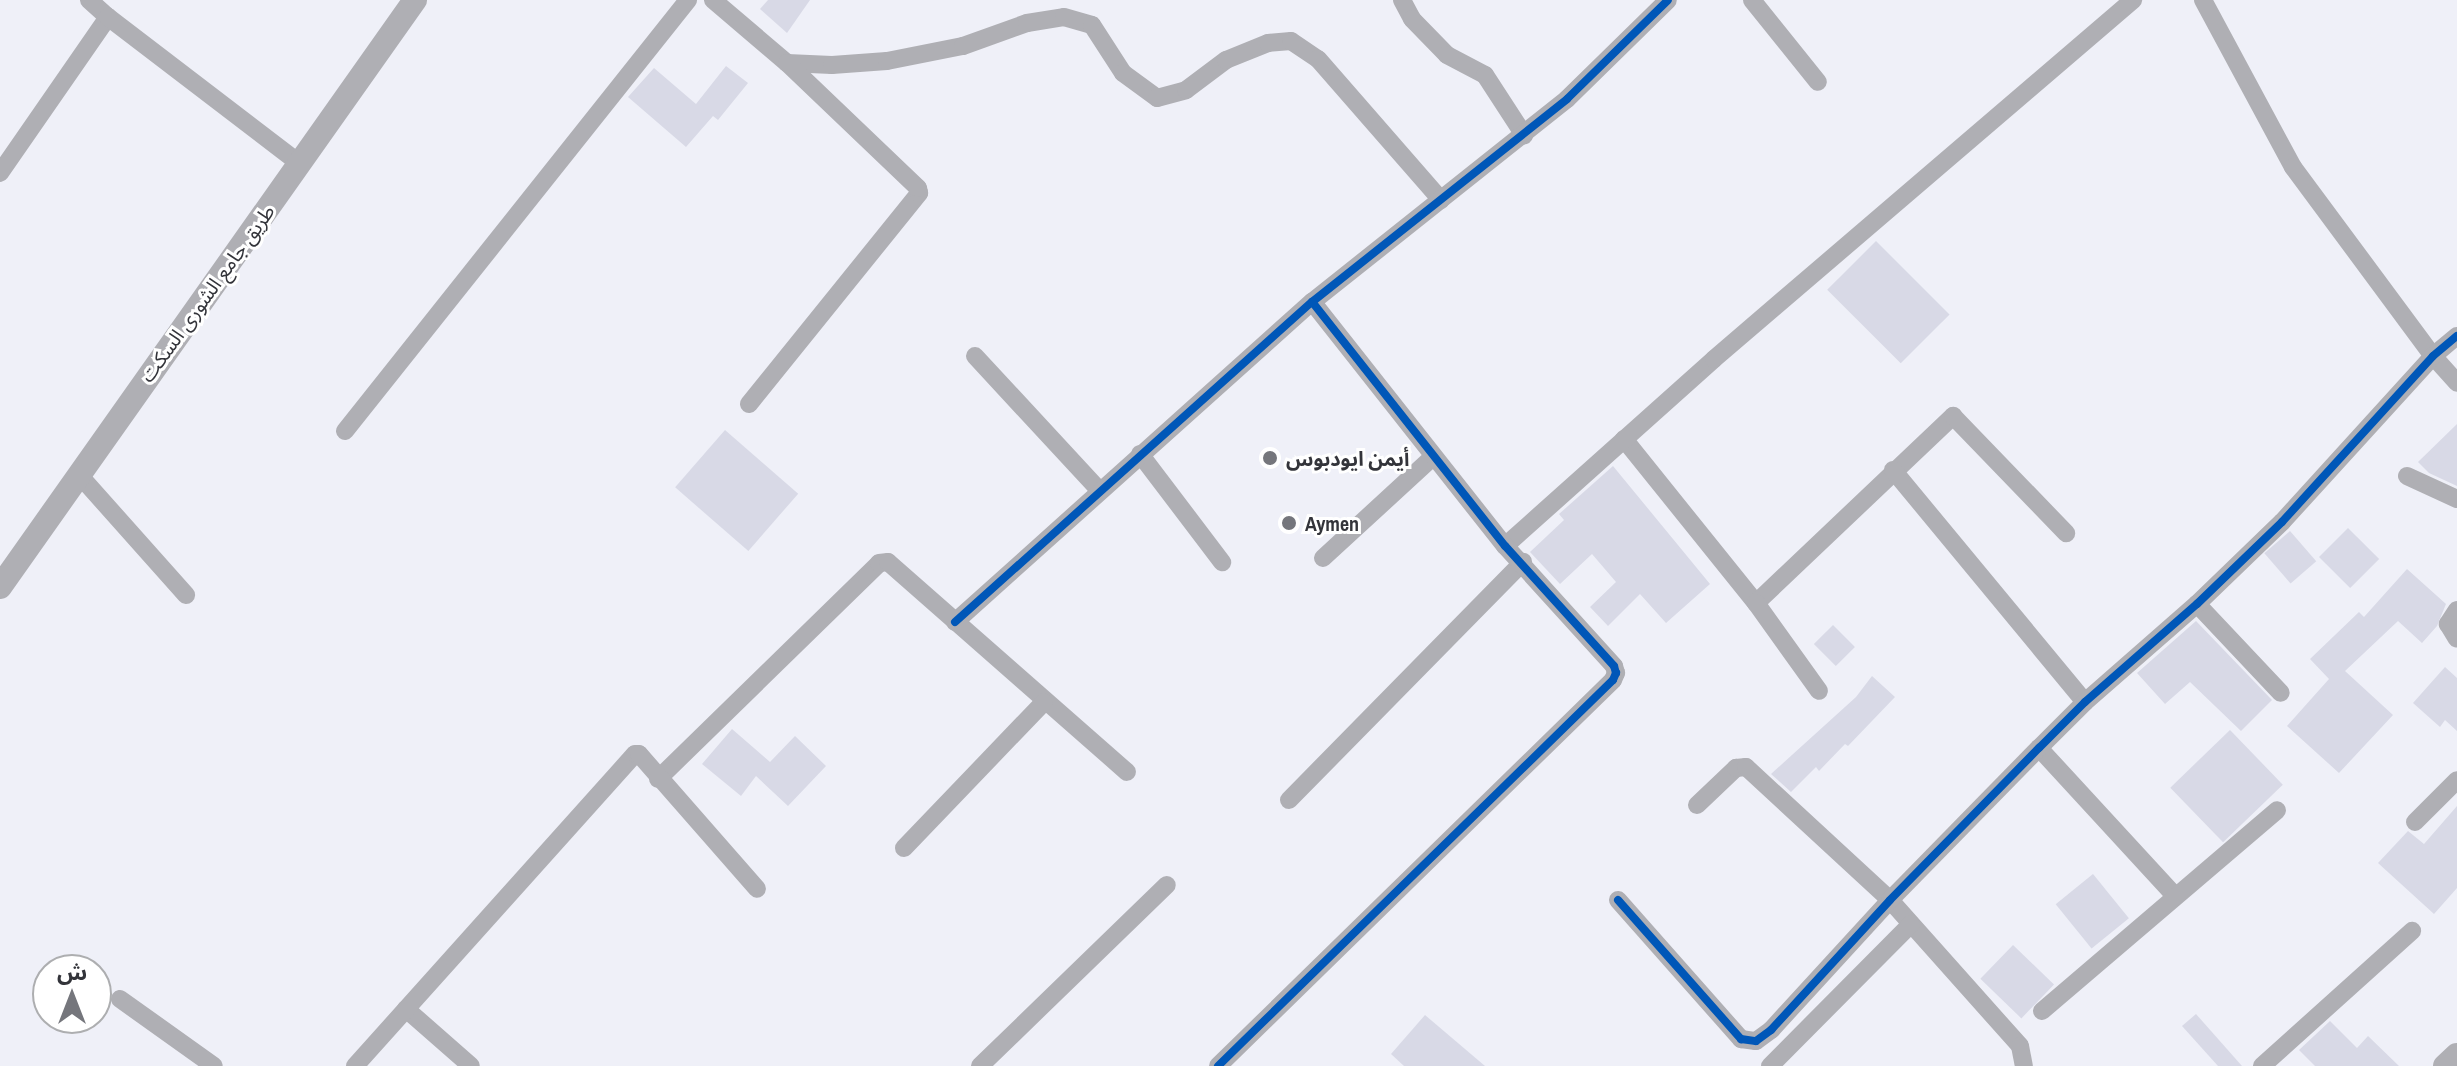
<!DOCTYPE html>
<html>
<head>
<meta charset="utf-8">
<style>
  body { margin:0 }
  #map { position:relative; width:2457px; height:1066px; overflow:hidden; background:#eff0f8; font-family:"Archivo Narrow","Noto Sans Arabic",sans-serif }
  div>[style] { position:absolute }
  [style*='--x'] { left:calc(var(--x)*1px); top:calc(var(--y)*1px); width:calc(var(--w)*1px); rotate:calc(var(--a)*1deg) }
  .building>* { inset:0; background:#d8d9e6; transform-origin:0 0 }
  .street>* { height:18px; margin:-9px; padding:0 9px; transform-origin:9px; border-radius:9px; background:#afafb4 }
  .secondary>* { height:24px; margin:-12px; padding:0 12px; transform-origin:12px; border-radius:12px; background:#afafb4 }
  .cycleway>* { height:8px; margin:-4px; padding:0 4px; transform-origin:4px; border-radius:4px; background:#0057b8 }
  .dots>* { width:22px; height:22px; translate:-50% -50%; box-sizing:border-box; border:4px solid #fff; border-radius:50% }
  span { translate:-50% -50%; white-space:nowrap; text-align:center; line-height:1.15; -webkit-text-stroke:6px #fff; paint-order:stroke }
  .street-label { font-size:20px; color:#33343a }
  .poi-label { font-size:20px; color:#33343a; font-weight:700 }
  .left { translate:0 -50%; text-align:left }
  .north { position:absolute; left:32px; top:954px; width:80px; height:80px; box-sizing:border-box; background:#fff; border:2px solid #adaeb0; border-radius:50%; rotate:0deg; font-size:22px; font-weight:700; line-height:32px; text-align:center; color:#33343a }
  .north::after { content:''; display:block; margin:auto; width:28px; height:36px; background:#75767c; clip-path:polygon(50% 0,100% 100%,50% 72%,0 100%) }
</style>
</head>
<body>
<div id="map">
  <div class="building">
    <i style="clip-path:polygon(768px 0,810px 0,787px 33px,760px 9px)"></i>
    <i style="clip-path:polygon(726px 66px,748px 83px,718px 120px,713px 116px,686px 147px,628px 97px,654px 68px,696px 104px)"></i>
    <i style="left:1876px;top:241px;width:104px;height:69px;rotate:45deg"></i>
    <i style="clip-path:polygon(2457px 424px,2457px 486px,2429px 473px,2418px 462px)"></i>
    <i style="left:725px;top:430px;width:97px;height:76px;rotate:41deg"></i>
    <i style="clip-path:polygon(1613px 466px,1710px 584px,1666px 623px,1640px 594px,1608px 626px,1590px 607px,1616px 582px,1592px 554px,1560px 584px,1530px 552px,1564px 520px,1559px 514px)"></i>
    <i style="left:2348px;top:528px;width:44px;height:41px;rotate:45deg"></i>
    <i style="left:2290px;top:531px;width:40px;height:34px;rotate:49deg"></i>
    <i style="clip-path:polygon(2407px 569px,2446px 604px,2437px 626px,2422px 643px,2398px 621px,2345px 671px,2393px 715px,2339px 773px,2287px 726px,2329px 679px,2310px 659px,2359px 612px,2364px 617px)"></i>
    <i style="clip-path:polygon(2196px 621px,2272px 700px,2241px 731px,2190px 682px,2165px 704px,2137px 673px)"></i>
    <i style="left:1833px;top:625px;width:31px;height:27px;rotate:45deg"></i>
    <i style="clip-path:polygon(2445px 667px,2457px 678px,2457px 731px,2445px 720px,2440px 727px,2413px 703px)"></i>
    <i style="clip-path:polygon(1872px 676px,1895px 697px,1848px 746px,1845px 744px,1819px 771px,1816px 767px,1791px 792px,1771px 774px,1856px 697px)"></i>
    <i style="clip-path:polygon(732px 729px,770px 762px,795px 736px,826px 766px,788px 806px,756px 776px,741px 796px,702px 764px)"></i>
    <i style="left:2230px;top:730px;width:76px;height:83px;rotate:46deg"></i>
    <i style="clip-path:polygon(2457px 806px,2457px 888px,2434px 914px,2378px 863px,2408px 831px,2424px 844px)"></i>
    <i style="left:2093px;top:874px;width:57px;height:48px;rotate:51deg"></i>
    <i style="left:2013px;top:945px;width:57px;height:47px;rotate:44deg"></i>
    <i style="clip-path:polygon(2196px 1014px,2242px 1066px,2218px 1066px,2182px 1026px)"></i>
    <i style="clip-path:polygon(1425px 1015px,1485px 1066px,1404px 1066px,1391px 1054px)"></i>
    <i style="clip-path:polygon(2330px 1021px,2357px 1048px,2368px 1036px,2399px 1066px,2315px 1066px,2299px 1050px)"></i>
  </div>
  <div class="street">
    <i style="--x:89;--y:0;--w:25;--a:42"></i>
    <i style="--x:713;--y:0;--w:97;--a:40.4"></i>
    <i style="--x:787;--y:63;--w:45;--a:2.5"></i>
    <i style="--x:832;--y:65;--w:55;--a:-4.2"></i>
    <i style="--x:887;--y:61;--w:77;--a:-11.2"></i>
    <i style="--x:963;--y:46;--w:68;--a:-19.8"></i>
    <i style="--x:1027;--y:23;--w:37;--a:-9"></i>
    <i style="--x:1064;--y:17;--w:29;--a:16"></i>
    <i style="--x:1092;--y:25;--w:57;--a:57.1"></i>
    <i style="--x:1123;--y:73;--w:42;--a:36.3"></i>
    <i style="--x:1157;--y:98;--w:30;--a:-15"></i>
    <i style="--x:1186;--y:90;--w:50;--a:-36.9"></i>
    <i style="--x:1226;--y:60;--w:45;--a:-22"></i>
    <i style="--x:1268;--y:43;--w:23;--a:-5"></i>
    <i style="--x:1291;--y:41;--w:32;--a:34"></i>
    <i style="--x:1318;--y:59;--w:187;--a:48.9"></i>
    <i style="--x:1402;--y:0;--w:21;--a:62"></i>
    <i style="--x:1412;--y:19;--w:50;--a:45.8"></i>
    <i style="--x:1447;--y:55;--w:43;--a:27.8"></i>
    <i style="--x:1485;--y:75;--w:72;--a:57"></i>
    <i style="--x:1752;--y:0;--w:105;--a:51.2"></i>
    <i style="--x:2203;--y:0;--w:190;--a:61.7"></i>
    <i style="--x:2293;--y:167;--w:235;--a:53.5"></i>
    <i style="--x:2433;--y:356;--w:36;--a:48"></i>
    <i style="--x:0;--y:173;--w:190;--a:-55.3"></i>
    <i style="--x:108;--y:17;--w:242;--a:37.4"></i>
    <i style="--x:975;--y:356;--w:184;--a:47.2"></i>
    <i style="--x:749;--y:404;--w:271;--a:-51.1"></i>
    <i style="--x:919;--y:193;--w:5;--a:-101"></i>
    <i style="--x:918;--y:188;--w:181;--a:-136.3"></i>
    <i style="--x:345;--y:431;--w:551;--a:-51.49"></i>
    <i style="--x:1624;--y:439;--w:211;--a:51.2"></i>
    <i style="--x:1756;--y:603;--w:272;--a:-43.5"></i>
    <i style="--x:1953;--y:416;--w:163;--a:46"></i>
    <i style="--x:1140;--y:454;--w:136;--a:52.8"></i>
    <i style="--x:1893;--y:470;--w:301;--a:50.4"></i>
    <i style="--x:2407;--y:476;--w:55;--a:24.7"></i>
    <i style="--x:81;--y:477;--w:158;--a:48.3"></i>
    <i style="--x:1505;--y:546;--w:280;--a:-41.8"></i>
    <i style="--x:1714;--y:359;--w:552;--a:-40.59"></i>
    <i style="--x:1323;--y:558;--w:149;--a:-42.6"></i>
    <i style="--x:1756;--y:603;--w:108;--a:54.4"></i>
    <i style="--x:2197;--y:604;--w:122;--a:46.7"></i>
    <i style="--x:2457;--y:610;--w:17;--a:123"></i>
    <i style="--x:2448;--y:624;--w:17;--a:59"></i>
    <i style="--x:955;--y:622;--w:479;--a:-41.9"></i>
    <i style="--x:1312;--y:302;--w:326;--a:-38.5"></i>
    <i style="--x:1567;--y:99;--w:141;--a:-44.4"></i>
    <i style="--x:2039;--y:748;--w:201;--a:47.4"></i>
    <i style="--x:658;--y:779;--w:309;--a:-44.3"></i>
    <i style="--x:879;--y:563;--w:9;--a:-6"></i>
    <i style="--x:888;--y:562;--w:318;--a:41.3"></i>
    <i style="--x:1289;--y:800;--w:334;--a:-45.5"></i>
    <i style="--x:1697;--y:805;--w:54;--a:-43.5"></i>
    <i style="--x:1736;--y:768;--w:10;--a:-6"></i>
    <i style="--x:1746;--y:767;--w:196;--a:42.7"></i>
    <i style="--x:1890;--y:900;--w:195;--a:48.3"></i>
    <i style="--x:2020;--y:1046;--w:20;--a:79"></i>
    <i style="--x:2415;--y:822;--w:59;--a:-45"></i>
    <i style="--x:904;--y:848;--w:202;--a:-46.2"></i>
    <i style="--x:1618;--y:900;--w:186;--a:48.5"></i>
    <i style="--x:1741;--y:1039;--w:15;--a:8"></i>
    <i style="--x:1756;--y:1041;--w:19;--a:-36"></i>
    <i style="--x:1771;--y:1030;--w:176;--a:-47.5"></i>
    <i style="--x:1890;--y:900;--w:213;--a:-45.6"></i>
    <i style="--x:2039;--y:748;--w:65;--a:-45"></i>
    <i style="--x:2085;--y:702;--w:149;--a:-41.2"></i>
    <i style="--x:2197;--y:604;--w:118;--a:-44"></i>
    <i style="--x:2282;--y:522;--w:224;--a:-47.7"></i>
    <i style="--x:2433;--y:356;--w:31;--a:-40"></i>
    <i style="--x:120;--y:999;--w:115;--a:35.5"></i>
    <i style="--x:406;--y:1009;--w:86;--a:41.2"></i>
    <i style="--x:2042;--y:1011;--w:309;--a:-40.5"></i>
    <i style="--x:355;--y:1066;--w:419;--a:-48.1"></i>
    <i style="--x:635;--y:754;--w:4;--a:0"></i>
    <i style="--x:639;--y:754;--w:179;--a:48.8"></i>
    <i style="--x:980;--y:1066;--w:260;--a:-44.1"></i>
    <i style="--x:1218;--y:1066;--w:552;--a:-44.34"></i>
    <i style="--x:1613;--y:680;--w:8;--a:-67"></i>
    <i style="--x:1616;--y:673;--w:7;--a:-106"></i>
    <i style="--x:1614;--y:666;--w:162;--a:-132.2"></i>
    <i style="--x:1505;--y:546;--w:311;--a:-128.3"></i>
    <i style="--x:1770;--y:1066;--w:200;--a:-45.2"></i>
    <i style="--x:2262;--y:1066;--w:202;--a:-42"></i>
  </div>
  <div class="secondary">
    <i style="--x:0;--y:587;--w:719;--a:-54.74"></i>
    <i style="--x:2445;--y:1066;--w:16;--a:-43"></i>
  </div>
  <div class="cycleway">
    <i style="--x:955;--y:622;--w:479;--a:-41.9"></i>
    <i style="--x:1312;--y:302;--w:326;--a:-38.5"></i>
    <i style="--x:1567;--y:99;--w:141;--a:-44.4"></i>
    <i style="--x:1618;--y:900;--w:186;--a:48.5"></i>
    <i style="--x:1741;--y:1039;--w:15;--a:8"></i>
    <i style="--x:1756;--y:1041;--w:19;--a:-36"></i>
    <i style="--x:1771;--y:1030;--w:176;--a:-47.5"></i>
    <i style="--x:1890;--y:900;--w:213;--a:-45.6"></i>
    <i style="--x:2039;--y:748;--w:65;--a:-45"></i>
    <i style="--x:2085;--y:702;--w:149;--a:-41.2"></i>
    <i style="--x:2197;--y:604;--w:118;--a:-44"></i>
    <i style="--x:2282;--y:522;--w:224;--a:-47.7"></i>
    <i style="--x:2433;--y:356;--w:31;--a:-40"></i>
    <i style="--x:1218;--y:1066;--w:552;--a:-44.34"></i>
    <i style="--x:1613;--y:680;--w:8;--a:-67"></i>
    <i style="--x:1616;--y:673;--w:7;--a:-106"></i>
    <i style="--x:1614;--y:666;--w:162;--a:-132.2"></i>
    <i style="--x:1505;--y:546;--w:311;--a:-128.3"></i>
  </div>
  <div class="dots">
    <i style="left:1270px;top:458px;background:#75767c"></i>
    <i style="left:1289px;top:523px;background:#75767c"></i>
  </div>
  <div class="street-label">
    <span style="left:207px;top:293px;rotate:-54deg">طريق جامع الشورى السكت</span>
  </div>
  <div class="poi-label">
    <span class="left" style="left:1286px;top:458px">أيمن ايودبوس</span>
    <span class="left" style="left:1305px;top:523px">Aymen</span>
  </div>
  <div class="north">ش</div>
</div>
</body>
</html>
